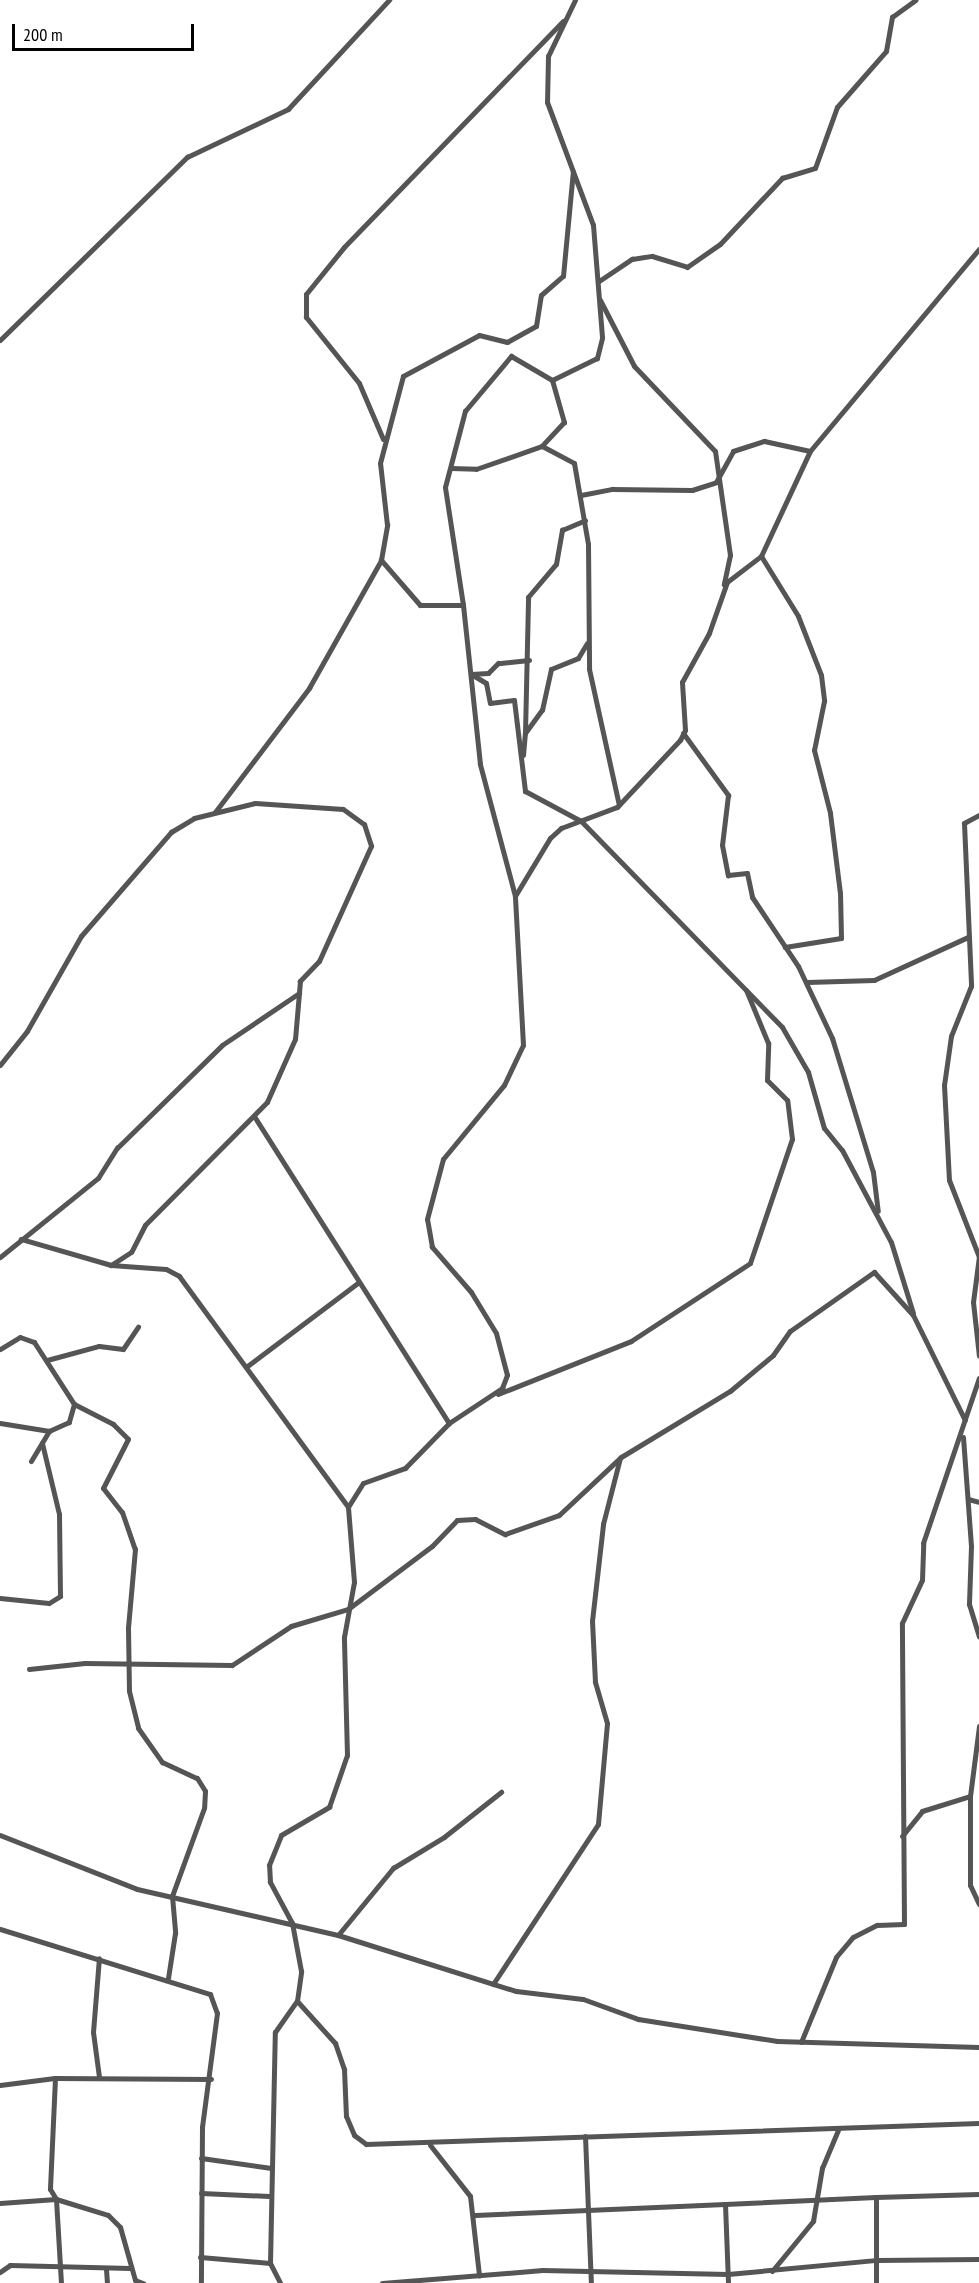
<!DOCTYPE html>
<html>
<head>
<meta charset="utf-8">
<style>
  body { margin:0 }
  #map { position:relative; width:979px; height:2283px; overflow:hidden; background:#fff; font-family:"PT Sans Narrow",sans-serif }
  div>[style] { position:absolute }
  [style*='--x'] { left:calc(var(--x)*1px); top:calc(var(--y)*1px); width:calc(var(--w)*1px); rotate:calc(var(--a)*1deg) }
  .street>* { height:5px; margin:-2.5px; padding:0 2.5px; transform-origin:2.5px; border-radius:2.5px; background:#555 }
  span { translate:-50% -50%; white-space:nowrap; text-align:center; line-height:1.15; -webkit-text-stroke:5px #fff; paint-order:stroke }
  .scale { position:absolute; left:12px; top:24px; width:182px; height:27px; box-sizing:border-box; border:3px solid #000; border-top:0; padding-left:8px; font-size:18px; line-height:21px; white-space:nowrap; color:#000; -webkit-text-stroke:4px #fff; paint-order:stroke }
</style>
</head>
<body>
<div id="map">
  <div class="street">
    <i style="--x:575;--y:0;--w:62;--a:115.7"></i>
    <i style="--x:548;--y:56;--w:46;--a:91.2"></i>
    <i style="--x:547;--y:102;--w:131;--a:69.5"></i>
    <i style="--x:593;--y:225;--w:113;--a:85.4"></i>
    <i style="--x:602;--y:338;--w:21;--a:104"></i>
    <i style="--x:597;--y:358;--w:50;--a:153.9"></i>
    <i style="--x:552;--y:380;--w:44;--a:74.1"></i>
    <i style="--x:564;--y:422;--w:33;--a:133"></i>
    <i style="--x:542;--y:446;--w:36;--a:28"></i>
    <i style="--x:574;--y:463;--w:82;--a:80.2"></i>
    <i style="--x:588;--y:544;--w:125;--a:89.5"></i>
    <i style="--x:589;--y:669;--w:139;--a:77.6"></i>
    <i style="--x:599;--y:281;--w:40;--a:-34"></i>
    <i style="--x:632;--y:259;--w:20;--a:-9"></i>
    <i style="--x:652;--y:256;--w:37;--a:17"></i>
    <i style="--x:687;--y:267;--w:40;--a:-34.9"></i>
    <i style="--x:720;--y:244;--w:91;--a:-46.8"></i>
    <i style="--x:782;--y:178;--w:34;--a:-17"></i>
    <i style="--x:815;--y:168;--w:65;--a:-70.2"></i>
    <i style="--x:837;--y:107;--w:74;--a:-48.8"></i>
    <i style="--x:886;--y:51;--w:35;--a:-80"></i>
    <i style="--x:892;--y:17;--w:29;--a:-36"></i>
    <i style="--x:600;--y:300;--w:74;--a:62.7"></i>
    <i style="--x:634;--y:366;--w:117;--a:46.4"></i>
    <i style="--x:715;--y:451;--w:105;--a:81.8"></i>
    <i style="--x:730;--y:555;--w:30;--a:102"></i>
    <i style="--x:0;--y:340;--w:262;--a:-44.4"></i>
    <i style="--x:187;--y:157;--w:112;--a:-25.4"></i>
    <i style="--x:288;--y:109;--w:149;--a:-47.2"></i>
    <i style="--x:383;--y:439;--w:61;--a:-113.2"></i>
    <i style="--x:359;--y:383;--w:85;--a:-128.8"></i>
    <i style="--x:306;--y:317;--w:23;--a:-90"></i>
    <i style="--x:306;--y:294;--w:60;--a:-51"></i>
    <i style="--x:344;--y:247;--w:315;--a:-45.9"></i>
    <i style="--x:451;--y:468;--w:25;--a:2"></i>
    <i style="--x:476;--y:469;--w:70;--a:-19.2"></i>
    <i style="--x:581;--y:495;--w:32;--a:-11"></i>
    <i style="--x:612;--y:489;--w:80;--a:0.7"></i>
    <i style="--x:692;--y:490;--w:25;--a:-18"></i>
    <i style="--x:716;--y:482;--w:35;--a:-61"></i>
    <i style="--x:733;--y:451;--w:33;--a:-18"></i>
    <i style="--x:764;--y:441;--w:47;--a:12.3"></i>
    <i style="--x:761;--y:556;--w:70;--a:58.3"></i>
    <i style="--x:798;--y:616;--w:63;--a:68.7"></i>
    <i style="--x:821;--y:675;--w:26;--a:83"></i>
    <i style="--x:824;--y:701;--w:50;--a:101.5"></i>
    <i style="--x:814;--y:750;--w:65;--a:75.7"></i>
    <i style="--x:830;--y:813;--w:81;--a:82.9"></i>
    <i style="--x:840;--y:893;--w:45;--a:88.7"></i>
    <i style="--x:841;--y:938;--w:57;--a:170.9"></i>
    <i style="--x:463;--y:605;--w:119;--a:-98.7"></i>
    <i style="--x:445;--y:487;--w:79;--a:-75.3"></i>
    <i style="--x:465;--y:411;--w:72;--a:-50.1"></i>
    <i style="--x:511;--y:356;--w:48;--a:30.3"></i>
    <i style="--x:529;--y:660;--w:31;--a:174"></i>
    <i style="--x:498;--y:663;--w:14;--a:135"></i>
    <i style="--x:488;--y:673;--w:17;--a:177"></i>
    <i style="--x:471;--y:674;--w:17;--a:31"></i>
    <i style="--x:486;--y:683;--w:20;--a:79"></i>
    <i style="--x:490;--y:703;--w:24;--a:-7"></i>
    <i style="--x:514;--y:700;--w:92;--a:83.1"></i>
    <i style="--x:525;--y:791;--w:64;--a:28.2"></i>
    <i style="--x:581;--y:821;--w:288;--a:45.7"></i>
    <i style="--x:782;--y:1027;--w:52;--a:60"></i>
    <i style="--x:808;--y:1072;--w:58;--a:74.1"></i>
    <i style="--x:824;--y:1128;--w:28;--a:51"></i>
    <i style="--x:842;--y:1150;--w:104;--a:62"></i>
    <i style="--x:891;--y:1242;--w:74;--a:72.8"></i>
    <i style="--x:525;--y:733;--w:136;--a:-88.7"></i>
    <i style="--x:528;--y:597;--w:43;--a:-49.7"></i>
    <i style="--x:556;--y:564;--w:35;--a:-80"></i>
    <i style="--x:562;--y:530;--w:25;--a:-23"></i>
    <i style="--x:683;--y:733;--w:77;--a:54"></i>
    <i style="--x:728;--y:795;--w:50;--a:96.8"></i>
    <i style="--x:722;--y:845;--w:31;--a:79"></i>
    <i style="--x:728;--y:875;--w:19;--a:-6"></i>
    <i style="--x:747;--y:873;--w:25;--a:78"></i>
    <i style="--x:752;--y:897;--w:83;--a:56.3"></i>
    <i style="--x:798;--y:966;--w:80;--a:64.7"></i>
    <i style="--x:832;--y:1038;--w:140;--a:73"></i>
    <i style="--x:873;--y:1172;--w:39;--a:83"></i>
    <i style="--x:523;--y:755;--w:22;--a:-85"></i>
    <i style="--x:525;--y:733;--w:29;--a:-54"></i>
    <i style="--x:542;--y:710;--w:42;--a:-77.6"></i>
    <i style="--x:551;--y:669;--w:29;--a:-22"></i>
    <i style="--x:578;--y:658;--w:17;--a:-59"></i>
    <i style="--x:215;--y:812;--w:156;--a:-52.8"></i>
    <i style="--x:309;--y:688;--w:147;--a:-60.6"></i>
    <i style="--x:381;--y:560;--w:36;--a:-80"></i>
    <i style="--x:387;--y:525;--w:62;--a:-96.4"></i>
    <i style="--x:380;--y:463;--w:90;--a:-75.2"></i>
    <i style="--x:403;--y:376;--w:86;--a:-28.3"></i>
    <i style="--x:479;--y:335;--w:29;--a:14"></i>
    <i style="--x:507;--y:342;--w:33;--a:-29"></i>
    <i style="--x:536;--y:326;--w:31;--a:-81"></i>
    <i style="--x:541;--y:295;--w:29;--a:-41"></i>
    <i style="--x:563;--y:276;--w:105;--a:-84.6"></i>
    <i style="--x:979;--y:815;--w:17;--a:152"></i>
    <i style="--x:964;--y:823;--w:163;--a:87.5"></i>
    <i style="--x:971;--y:986;--w:54;--a:111.8"></i>
    <i style="--x:951;--y:1036;--w:49;--a:98.1"></i>
    <i style="--x:944;--y:1085;--w:95;--a:87"></i>
    <i style="--x:949;--y:1180;--w:83;--a:68.7"></i>
    <i style="--x:515;--y:896;--w:68;--a:-58.9"></i>
    <i style="--x:550;--y:838;--w:15;--a:-42"></i>
    <i style="--x:561;--y:828;--w:60;--a:-20.6"></i>
    <i style="--x:617;--y:807;--w:92;--a:-46.8"></i>
    <i style="--x:680;--y:740;--w:11;--a:-63"></i>
    <i style="--x:685;--y:730;--w:48;--a:-93.6"></i>
    <i style="--x:682;--y:682;--w:56;--a:-61.1"></i>
    <i style="--x:709;--y:633;--w:54;--a:-70.6"></i>
    <i style="--x:727;--y:582;--w:43;--a:-37.4"></i>
    <i style="--x:761;--y:556;--w:116;--a:-65"></i>
    <i style="--x:810;--y:451;--w:263;--a:-50.1"></i>
    <i style="--x:807;--y:982;--w:67;--a:-1.7"></i>
    <i style="--x:874;--y:980;--w:103;--a:-24.6"></i>
    <i style="--x:0;--y:1065;--w:43;--a:-51.5"></i>
    <i style="--x:27;--y:1031;--w:109;--a:-60.4"></i>
    <i style="--x:81;--y:936;--w:138;--a:-49.1"></i>
    <i style="--x:171;--y:832;--w:27;--a:-31"></i>
    <i style="--x:194;--y:818;--w:63;--a:-13.8"></i>
    <i style="--x:255;--y:803;--w:88;--a:3.9"></i>
    <i style="--x:343;--y:809;--w:26;--a:36"></i>
    <i style="--x:364;--y:824;--w:23;--a:72"></i>
    <i style="--x:371;--y:846;--w:126;--a:114.3"></i>
    <i style="--x:319;--y:961;--w:28;--a:134"></i>
    <i style="--x:300;--y:981;--w:58;--a:94.9"></i>
    <i style="--x:295;--y:1039;--w:69;--a:114"></i>
    <i style="--x:267;--y:1102;--w:173;--a:134.8"></i>
    <i style="--x:145;--y:1225;--w:30;--a:117"></i>
    <i style="--x:131;--y:1252;--w:24;--a:147"></i>
    <i style="--x:111;--y:1265;--w:94;--a:-163.9"></i>
    <i style="--x:254;--y:1116;--w:364;--a:57.6"></i>
    <i style="--x:979;--y:1256;--w:46;--a:97.4"></i>
    <i style="--x:973;--y:1302;--w:54;--a:83.7"></i>
    <i style="--x:0;--y:1257;--w:126;--a:-38.9"></i>
    <i style="--x:98;--y:1178;--w:36;--a:-58"></i>
    <i style="--x:117;--y:1148;--w:147;--a:-44.4"></i>
    <i style="--x:222;--y:1045;--w:93;--a:-34"></i>
    <i style="--x:111;--y:1265;--w:55;--a:4.2"></i>
    <i style="--x:166;--y:1269;--w:15;--a:28"></i>
    <i style="--x:179;--y:1276;--w:286;--a:53.8"></i>
    <i style="--x:0;--y:1349;--w:23;--a:-31"></i>
    <i style="--x:20;--y:1337;--w:15;--a:20"></i>
    <i style="--x:34;--y:1342;--w:74;--a:57.2"></i>
    <i style="--x:74;--y:1404;--w:19;--a:106"></i>
    <i style="--x:69;--y:1422;--w:22;--a:156"></i>
    <i style="--x:49;--y:1431;--w:35;--a:121"></i>
    <i style="--x:47;--y:1360;--w:54;--a:-15.1"></i>
    <i style="--x:99;--y:1346;--w:24;--a:7"></i>
    <i style="--x:123;--y:1349;--w:27;--a:-56"></i>
    <i style="--x:246;--y:1367;--w:141;--a:-37"></i>
    <i style="--x:498;--y:1394;--w:143;--a:-21.7"></i>
    <i style="--x:631;--y:1341;--w:142;--a:-33.2"></i>
    <i style="--x:750;--y:1263;--w:131;--a:-71.3"></i>
    <i style="--x:792;--y:1139;--w:39;--a:-97"></i>
    <i style="--x:787;--y:1100;--w:28;--a:-135"></i>
    <i style="--x:767;--y:1080;--w:37;--a:-88"></i>
    <i style="--x:768;--y:1043;--w:57;--a:-112.5"></i>
    <i style="--x:74;--y:1404;--w:44;--a:27.1"></i>
    <i style="--x:113;--y:1424;--w:21;--a:45"></i>
    <i style="--x:128;--y:1439;--w:55;--a:117"></i>
    <i style="--x:103;--y:1488;--w:31;--a:52"></i>
    <i style="--x:122;--y:1512;--w:39;--a:71"></i>
    <i style="--x:135;--y:1549;--w:79;--a:95.1"></i>
    <i style="--x:128;--y:1628;--w:63;--a:89.1"></i>
    <i style="--x:129;--y:1691;--w:38;--a:76"></i>
    <i style="--x:138;--y:1728;--w:42;--a:54.8"></i>
    <i style="--x:162;--y:1762;--w:38;--a:25"></i>
    <i style="--x:197;--y:1778;--w:15;--a:58"></i>
    <i style="--x:205;--y:1791;--w:17;--a:93"></i>
    <i style="--x:204;--y:1808;--w:94;--a:110"></i>
    <i style="--x:172;--y:1896;--w:37;--a:85"></i>
    <i style="--x:175;--y:1933;--w:46;--a:98.8"></i>
    <i style="--x:0;--y:1423;--w:50;--a:9.3"></i>
    <i style="--x:963;--y:1437;--w:109;--a:85.8"></i>
    <i style="--x:971;--y:1546;--w:58;--a:92"></i>
    <i style="--x:969;--y:1604;--w:34;--a:73"></i>
    <i style="--x:968;--y:1499;--w:11;--a:15"></i>
    <i style="--x:0;--y:1598;--w:49;--a:5.8"></i>
    <i style="--x:49;--y:1603;--w:13;--a:-32"></i>
    <i style="--x:60;--y:1596;--w:82;--a:-90.7"></i>
    <i style="--x:59;--y:1514;--w:73;--a:-103.5"></i>
    <i style="--x:29;--y:1669;--w:56;--a:-6.1"></i>
    <i style="--x:85;--y:1663;--w:147;--a:0.8"></i>
    <i style="--x:232;--y:1665;--w:71;--a:-33.5"></i>
    <i style="--x:291;--y:1626;--w:59;--a:-16.6"></i>
    <i style="--x:348;--y:1609;--w:105;--a:-36.9"></i>
    <i style="--x:432;--y:1546;--w:36;--a:-46"></i>
    <i style="--x:457;--y:1520;--w:18;--a:-3"></i>
    <i style="--x:475;--y:1519;--w:34;--a:27"></i>
    <i style="--x:505;--y:1534;--w:57;--a:-19.4"></i>
    <i style="--x:559;--y:1515;--w:85;--a:-43.1"></i>
    <i style="--x:621;--y:1457;--w:127;--a:-31.2"></i>
    <i style="--x:730;--y:1391;--w:56;--a:-39.9"></i>
    <i style="--x:773;--y:1355;--w:29;--a:-55"></i>
    <i style="--x:790;--y:1331;--w:103;--a:-35.1"></i>
    <i style="--x:874;--y:1272;--w:58;--a:47.8"></i>
    <i style="--x:913;--y:1315;--w:117;--a:63.7"></i>
    <i style="--x:979;--y:1726;--w:71;--a:97.3"></i>
    <i style="--x:970;--y:1796;--w:89;--a:90"></i>
    <i style="--x:970;--y:1885;--w:21;--a:65"></i>
    <i style="--x:0;--y:1835;--w:147;--a:21.5"></i>
    <i style="--x:137;--y:1889;--w:206;--a:12.9"></i>
    <i style="--x:338;--y:1935;--w:187;--a:17.5"></i>
    <i style="--x:516;--y:1991;--w:67;--a:6.8"></i>
    <i style="--x:583;--y:1999;--w:59;--a:20"></i>
    <i style="--x:638;--y:2019;--w:141;--a:9"></i>
    <i style="--x:777;--y:2041;--w:202;--a:1.7"></i>
    <i style="--x:902;--y:1836;--w:32;--a:-51"></i>
    <i style="--x:922;--y:1811;--w:50;--a:-17.4"></i>
    <i style="--x:0;--y:1929;--w:220;--a:17.2"></i>
    <i style="--x:210;--y:1994;--w:20;--a:70"></i>
    <i style="--x:217;--y:2013;--w:115;--a:97.5"></i>
    <i style="--x:202;--y:2127;--w:156;--a:90.4"></i>
    <i style="--x:338;--y:1935;--w:87;--a:-50.6"></i>
    <i style="--x:393;--y:1868;--w:60;--a:-31.3"></i>
    <i style="--x:444;--y:1837;--w:73;--a:-38.3"></i>
    <i style="--x:493;--y:1984;--w:191;--a:-56.7"></i>
    <i style="--x:598;--y:1824;--w:101;--a:-84.9"></i>
    <i style="--x:607;--y:1723;--w:43;--a:-106.3"></i>
    <i style="--x:595;--y:1682;--w:61;--a:-92.8"></i>
    <i style="--x:592;--y:1621;--w:98;--a:-83.5"></i>
    <i style="--x:603;--y:1524;--w:68;--a:-75.6"></i>
    <i style="--x:297;--y:2001;--w:57;--a:47.9"></i>
    <i style="--x:335;--y:2043;--w:28;--a:71"></i>
    <i style="--x:344;--y:2069;--w:47;--a:87.6"></i>
    <i style="--x:346;--y:2116;--w:21;--a:67"></i>
    <i style="--x:354;--y:2135;--w:15;--a:37"></i>
    <i style="--x:366;--y:2144;--w:613;--a:-1.96"></i>
    <i style="--x:801;--y:2042;--w:92;--a:-67.6"></i>
    <i style="--x:836;--y:1957;--w:26;--a:-50"></i>
    <i style="--x:853;--y:1937;--w:27;--a:-27"></i>
    <i style="--x:877;--y:1925;--w:27;--a:-2"></i>
    <i style="--x:904;--y:1924;--w:301;--a:-90.4"></i>
    <i style="--x:902;--y:1623;--w:47;--a:-65.1"></i>
    <i style="--x:922;--y:1580;--w:37;--a:-88"></i>
    <i style="--x:923;--y:1543;--w:174;--a:-71.3"></i>
    <i style="--x:99;--y:2077;--w:45;--a:-97.6"></i>
    <i style="--x:93;--y:2032;--w:74;--a:-85.4"></i>
    <i style="--x:55;--y:2078;--w:111;--a:92.6"></i>
    <i style="--x:50;--y:2189;--w:12;--a:59"></i>
    <i style="--x:56;--y:2199;--w:84;--a:86.6"></i>
    <i style="--x:0;--y:2085;--w:55;--a:-7.3"></i>
    <i style="--x:55;--y:2078;--w:156;--a:0.4"></i>
    <i style="--x:585;--y:2136;--w:147;--a:87.7"></i>
    <i style="--x:430;--y:2145;--w:65;--a:51.9"></i>
    <i style="--x:470;--y:2196;--w:80;--a:83.5"></i>
    <i style="--x:201;--y:2158;--w:71;--a:8.1"></i>
    <i style="--x:201;--y:2193;--w:68;--a:2.5"></i>
    <i style="--x:876;--y:2197;--w:103;--a:-1.7"></i>
    <i style="--x:0;--y:2203;--w:56;--a:-4.1"></i>
    <i style="--x:56;--y:2199;--w:54;--a:17.1"></i>
    <i style="--x:108;--y:2215;--w:17;--a:45"></i>
    <i style="--x:120;--y:2227;--w:55;--a:74.2"></i>
    <i style="--x:135;--y:2280;--w:9;--a:21"></i>
    <i style="--x:725;--y:2204;--w:151;--a:-2.7"></i>
    <i style="--x:876;--y:2197;--w:86;--a:90"></i>
    <i style="--x:475;--y:2215;--w:250;--a:-2.5"></i>
    <i style="--x:725;--y:2204;--w:79;--a:87.8"></i>
    <i style="--x:200;--y:2257;--w:70;--a:4.9"></i>
    <i style="--x:270;--y:2263;--w:22;--a:63"></i>
    <i style="--x:270;--y:2263;--w:231;--a:-88.8"></i>
    <i style="--x:275;--y:2032;--w:38;--a:-55"></i>
    <i style="--x:297;--y:2001;--w:30;--a:-82"></i>
    <i style="--x:301;--y:1971;--w:49;--a:-100.6"></i>
    <i style="--x:292;--y:1923;--w:47;--a:-118.2"></i>
    <i style="--x:270;--y:1882;--w:17;--a:-93"></i>
    <i style="--x:269;--y:1865;--w:32;--a:-68"></i>
    <i style="--x:281;--y:1835;--w:56;--a:-30.3"></i>
    <i style="--x:329;--y:1807;--w:55;--a:-70.9"></i>
    <i style="--x:347;--y:1755;--w:118;--a:-91.5"></i>
    <i style="--x:344;--y:1637;--w:56;--a:-79.7"></i>
    <i style="--x:354;--y:1582;--w:75;--a:-94.6"></i>
    <i style="--x:348;--y:1507;--w:28;--a:-58"></i>
    <i style="--x:363;--y:1483;--w:45;--a:-19.7"></i>
    <i style="--x:405;--y:1468;--w:63;--a:-45.6"></i>
    <i style="--x:449;--y:1423;--w:64;--a:-33.4"></i>
    <i style="--x:502;--y:1388;--w:14;--a:-69"></i>
    <i style="--x:507;--y:1375;--w:43;--a:-104.7"></i>
    <i style="--x:496;--y:1333;--w:48;--a:-121.4"></i>
    <i style="--x:471;--y:1292;--w:60;--a:-130.9"></i>
    <i style="--x:432;--y:1247;--w:28;--a:-100"></i>
    <i style="--x:427;--y:1219;--w:62;--a:-75.1"></i>
    <i style="--x:443;--y:1159;--w:96;--a:-50.5"></i>
    <i style="--x:504;--y:1085;--w:44;--a:-64.6"></i>
    <i style="--x:523;--y:1045;--w:149;--a:-93.1"></i>
    <i style="--x:515;--y:896;--w:137;--a:-104.9"></i>
    <i style="--x:480;--y:764;--w:160;--a:-96.1"></i>
    <i style="--x:463;--y:605;--w:43;--a:180"></i>
    <i style="--x:420;--y:605;--w:60;--a:-130.9"></i>
    <i style="--x:106;--y:2269;--w:14;--a:86"></i>
    <i style="--x:772;--y:2271;--w:65;--a:-50.6"></i>
    <i style="--x:813;--y:2221;--w:54;--a:-80.4"></i>
    <i style="--x:822;--y:2168;--w:41;--a:-67.2"></i>
    <i style="--x:0;--y:2272;--w:12;--a:-35"></i>
    <i style="--x:10;--y:2265;--w:120;--a:1.4"></i>
    <i style="--x:382;--y:2283;--w:161;--a:-4.6"></i>
    <i style="--x:542;--y:2270;--w:186;--a:1.2"></i>
    <i style="--x:728;--y:2274;--w:150;--a:-5.4"></i>
    <i style="--x:877;--y:2260;--w:102;--a:-0.6"></i>
  </div>
  <div class="scale">200 m</div>
</div>
</body>
</html>
